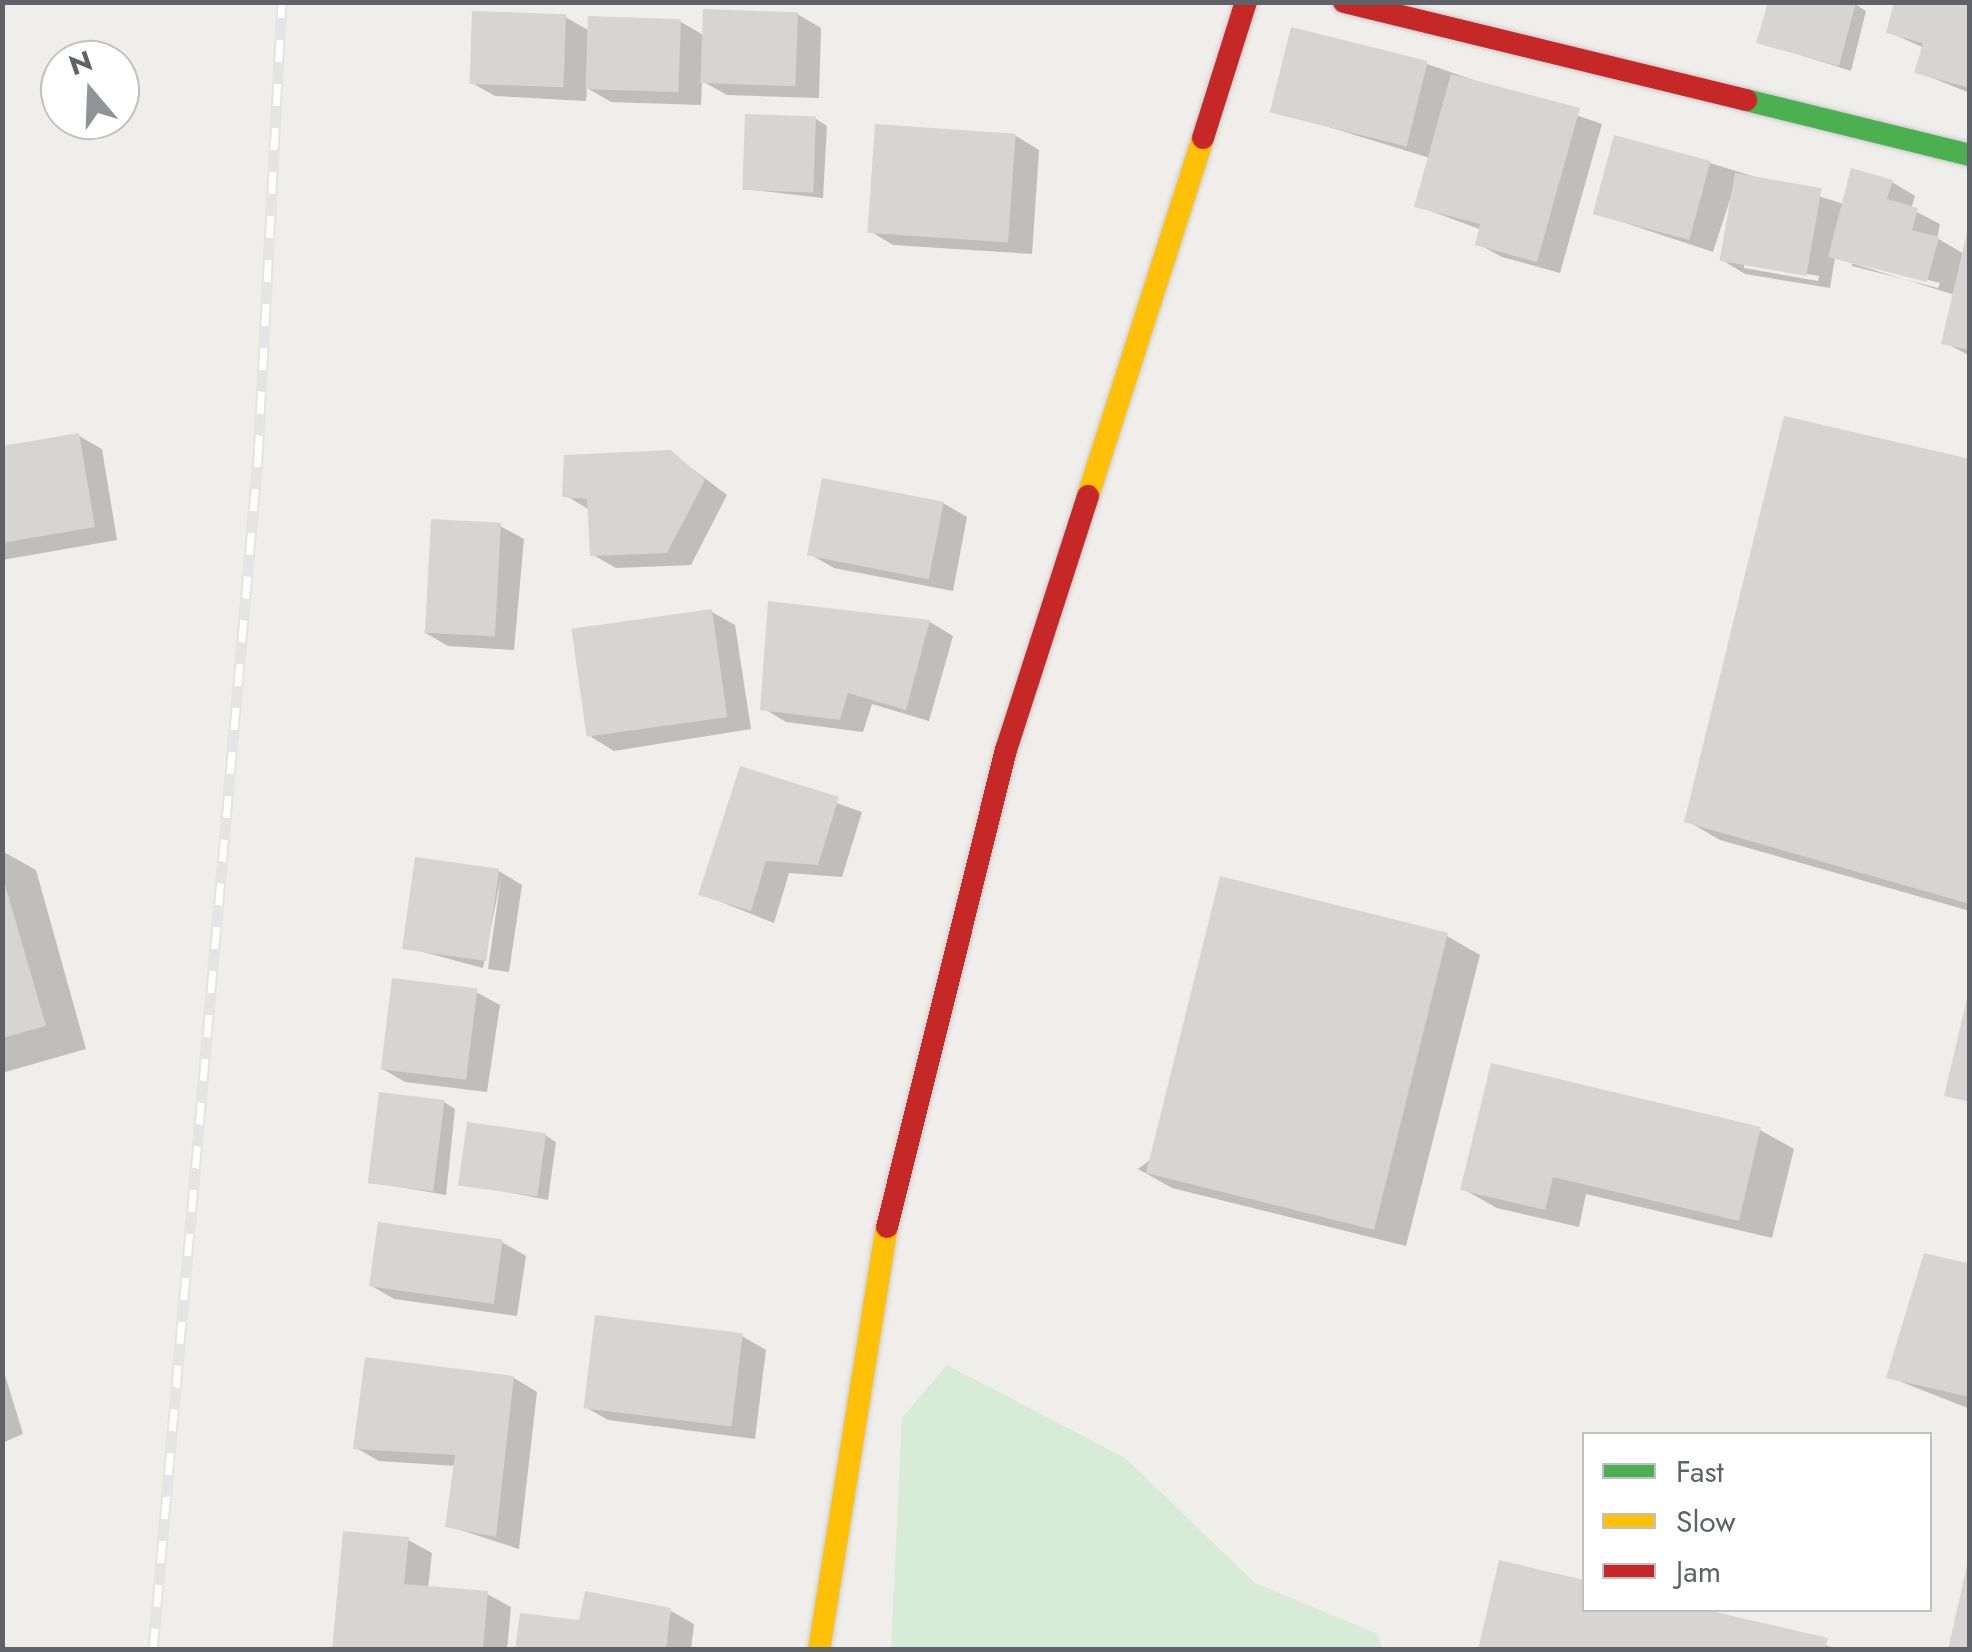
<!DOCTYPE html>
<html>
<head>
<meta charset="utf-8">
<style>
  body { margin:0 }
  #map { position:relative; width:1972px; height:1652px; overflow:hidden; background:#efeeea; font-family:Jost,sans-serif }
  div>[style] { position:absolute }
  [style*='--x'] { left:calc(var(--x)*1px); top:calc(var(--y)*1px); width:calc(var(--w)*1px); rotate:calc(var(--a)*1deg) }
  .green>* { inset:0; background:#d8ebd6 }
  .shadow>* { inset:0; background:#0003 }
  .building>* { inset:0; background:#d6d5d3; transform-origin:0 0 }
  .roads { filter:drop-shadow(0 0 2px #cacacb) drop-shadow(0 0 2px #cacacb) }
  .fast>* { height:22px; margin:-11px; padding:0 11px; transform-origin:11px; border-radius:11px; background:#4caf50 }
  .slow>* { height:22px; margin:-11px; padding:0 11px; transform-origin:11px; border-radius:11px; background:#ffc107 }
  .jam>* { height:22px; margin:-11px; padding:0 11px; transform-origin:11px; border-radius:11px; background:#c62828 }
  .rail>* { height:11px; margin-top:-5.5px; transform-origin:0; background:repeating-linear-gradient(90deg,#fff 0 22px,#e4e4e4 0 44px); box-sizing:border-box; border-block:2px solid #e4e4e4 }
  span { translate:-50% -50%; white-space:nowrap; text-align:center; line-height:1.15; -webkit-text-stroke:8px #fff; paint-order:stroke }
  .frame { position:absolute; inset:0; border:5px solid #5f6368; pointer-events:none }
  .legend { position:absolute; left:1582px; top:1432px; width:350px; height:180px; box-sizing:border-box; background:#fff; border:2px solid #bfc1c3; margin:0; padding:12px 18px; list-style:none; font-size:30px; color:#5f6368 }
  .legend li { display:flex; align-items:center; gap:20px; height:50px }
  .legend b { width:50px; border:2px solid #bfc1c3 }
  .north { position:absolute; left:40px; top:40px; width:100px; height:100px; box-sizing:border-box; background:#fff; border:2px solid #bfc1c3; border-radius:50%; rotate:341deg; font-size:28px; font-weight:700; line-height:40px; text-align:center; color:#5f6368 }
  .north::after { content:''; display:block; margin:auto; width:35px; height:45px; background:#919496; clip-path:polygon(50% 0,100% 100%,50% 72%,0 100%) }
</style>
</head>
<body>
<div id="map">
  <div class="green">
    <i style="clip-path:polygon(947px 1365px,1125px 1458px,1255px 1583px,1378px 1634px,1382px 1649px,891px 1649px,902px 1418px)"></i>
  </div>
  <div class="shadow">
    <i style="clip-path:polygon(1970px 2px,1970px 93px,1917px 72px,1924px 48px,1889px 32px)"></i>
    <i style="clip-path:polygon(1855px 4px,1866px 11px,1851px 71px,1759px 42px)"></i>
    <i style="clip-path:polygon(797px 14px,821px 28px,819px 98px,727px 95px,702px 81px,701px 105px,611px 102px,587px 88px,586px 101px,495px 96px,472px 83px,565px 17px,590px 31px,681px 22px,705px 36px)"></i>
    <i style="clip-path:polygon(1427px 64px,1602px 124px,1560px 273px,1502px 257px,1478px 244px,1482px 230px,1417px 206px,1430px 158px,1273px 110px)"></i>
    <i style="clip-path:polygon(816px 119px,827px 126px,823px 198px,745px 189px)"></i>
    <i style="clip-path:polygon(1016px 136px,1039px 150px,1032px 254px,893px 245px,870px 231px)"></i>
    <i style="clip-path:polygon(evenodd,1710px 163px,1844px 204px,1892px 182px,1915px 196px,1911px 209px,1940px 224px,1937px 238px,1964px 254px,1970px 232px,1970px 356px,1944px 342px,1955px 295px,1835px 258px,1830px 288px,1745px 274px,1722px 260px,1736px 181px,1713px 252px,1595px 213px,1710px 163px,1852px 260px,1940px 283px,1938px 288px,1852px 266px,1852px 260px,1710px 163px,1744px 263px,1819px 276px,1818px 281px,1744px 268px,1744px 263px)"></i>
    <i style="clip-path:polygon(79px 436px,102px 449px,117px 540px,2px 560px,2px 448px)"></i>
    <i style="clip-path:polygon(670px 452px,727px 495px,691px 565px,616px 568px,593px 555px,588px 509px,565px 495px)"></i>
    <i style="clip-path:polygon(1970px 461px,1970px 911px,1720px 840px,1687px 821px)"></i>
    <i style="clip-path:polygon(943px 503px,967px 517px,953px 591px,834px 568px,811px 555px)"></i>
    <i style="clip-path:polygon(500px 526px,524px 539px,514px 650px,448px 646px,424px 632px)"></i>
    <i style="clip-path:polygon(770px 604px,930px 622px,953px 636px,929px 721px,872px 704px,863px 732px,786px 722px,763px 708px)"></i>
    <i style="clip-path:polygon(712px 612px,735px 625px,751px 729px,614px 751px,591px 737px)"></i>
    <i style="clip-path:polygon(741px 769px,862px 812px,842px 877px,789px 873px,774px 923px,701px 894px)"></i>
    <i style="clip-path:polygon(2px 851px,36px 870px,86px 1049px,2px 1073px)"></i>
    <i style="clip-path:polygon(499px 871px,522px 885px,509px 972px,488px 969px,501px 877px,483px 968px,405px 947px)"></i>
    <i style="clip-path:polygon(1447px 936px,1480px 955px,1406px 1246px,1172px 1188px,1138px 1169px)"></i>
    <i style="clip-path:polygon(476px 992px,500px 1005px,487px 1092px,405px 1082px,381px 1068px)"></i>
    <i style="clip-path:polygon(1493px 1066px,1760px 1130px,1794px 1149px,1772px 1238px,1586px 1194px,1579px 1227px,1497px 1208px,1463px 1189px)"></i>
    <i style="clip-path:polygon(444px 1102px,455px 1109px,446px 1195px,371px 1182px)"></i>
    <i style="clip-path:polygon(545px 1135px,556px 1142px,548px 1200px,461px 1183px)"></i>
    <i style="clip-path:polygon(502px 1242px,526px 1256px,517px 1316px,394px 1299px,370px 1285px)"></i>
    <i style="clip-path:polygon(1970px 1267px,1970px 1409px,1889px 1377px)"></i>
    <i style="clip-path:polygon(742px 1336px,766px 1350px,755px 1439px,608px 1420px,585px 1407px)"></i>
    <i style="clip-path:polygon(2px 1365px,23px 1434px,2px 1443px)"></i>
    <i style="clip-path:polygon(514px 1378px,537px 1392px,519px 1549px,448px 1526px,456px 1466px,379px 1461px,356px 1448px)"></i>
    <i style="clip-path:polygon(408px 1540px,432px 1553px,428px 1588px,487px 1594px,511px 1607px,507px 1650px,334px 1650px)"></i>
    <i style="clip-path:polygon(1500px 1563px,1584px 1583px,1584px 1610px,1696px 1610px,1842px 1650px,1481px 1650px)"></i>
    <i style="clip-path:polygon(671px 1611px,694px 1624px,691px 1650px,518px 1650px,581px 1623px)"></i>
  </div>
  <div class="building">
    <i style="clip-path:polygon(1768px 2px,1856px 2px,1839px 66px,1756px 43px)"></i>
    <i style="clip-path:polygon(1894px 2px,1970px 2px,1970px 88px,1914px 73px,1923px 43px,1886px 33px)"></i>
    <i style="left:703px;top:9px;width:95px;height:74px;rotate:2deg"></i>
    <i style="left:472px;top:11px;width:94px;height:73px;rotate:2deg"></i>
    <i style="left:588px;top:16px;width:93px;height:73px;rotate:2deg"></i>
    <i style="left:1291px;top:27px;width:141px;height:88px;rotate:14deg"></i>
    <i style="clip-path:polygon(1451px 74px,1580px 108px,1537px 262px,1475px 245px,1480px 224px,1414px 207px)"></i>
    <i style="left:745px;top:114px;width:71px;height:76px;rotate:2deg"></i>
    <i style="left:875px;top:124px;width:141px;height:109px;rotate:4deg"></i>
    <i style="left:1614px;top:135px;width:100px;height:82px;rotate:15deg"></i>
    <i style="clip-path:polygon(1851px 168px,1893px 180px,1887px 199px,1918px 208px,1912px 230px,1939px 237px,1927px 282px,1828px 257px)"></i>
    <i style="left:1735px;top:173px;width:88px;height:89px;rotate:10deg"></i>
    <i style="clip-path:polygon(1968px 228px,1970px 228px,1970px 350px,1941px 344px)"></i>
    <i style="clip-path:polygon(1784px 416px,1970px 459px,1970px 904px,1684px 822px)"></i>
    <i style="clip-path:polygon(79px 433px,95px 527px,2px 543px,2px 446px)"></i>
    <i style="clip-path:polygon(671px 450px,705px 480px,667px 553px,590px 556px,587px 499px,562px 497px,564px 455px)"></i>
    <i style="left:822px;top:478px;width:124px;height:79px;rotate:11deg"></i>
    <i style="left:431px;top:519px;width:70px;height:114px;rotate:3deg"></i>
    <i style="clip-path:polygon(768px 601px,930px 620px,906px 710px,848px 693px,840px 720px,760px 710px)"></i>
    <i style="left:712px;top:609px;width:109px;height:142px;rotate:82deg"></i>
    <i style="clip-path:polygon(740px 766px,839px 797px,818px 865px,766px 861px,751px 911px,698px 895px)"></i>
    <i style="left:415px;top:857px;width:85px;height:93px;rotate:8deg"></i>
    <i style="clip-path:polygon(2px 874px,46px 1026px,2px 1038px)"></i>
    <i style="left:1220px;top:876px;width:235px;height:306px;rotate:14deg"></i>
    <i style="left:392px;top:978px;width:86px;height:92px;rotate:7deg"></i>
    <i style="clip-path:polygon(1968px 994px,1970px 995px,1970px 1102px,1944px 1096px)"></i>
    <i style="clip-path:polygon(1491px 1063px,1761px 1127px,1739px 1221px,1553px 1177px,1545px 1210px,1460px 1190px)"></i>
    <i style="left:379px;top:1092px;width:66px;height:92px;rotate:7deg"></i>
    <i style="left:467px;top:1122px;width:80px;height:64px;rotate:8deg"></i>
    <i style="left:378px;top:1222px;width:126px;height:65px;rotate:8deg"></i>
    <i style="clip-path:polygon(1924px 1253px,1970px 1264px,1970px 1397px,1886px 1378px)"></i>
    <i style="left:595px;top:1315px;width:149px;height:94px;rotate:7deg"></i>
    <i style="clip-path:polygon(365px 1357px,514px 1376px,496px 1537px,445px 1527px,455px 1455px,353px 1449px)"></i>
    <i style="clip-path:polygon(343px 1531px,409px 1537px,404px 1584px,488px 1591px,483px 1650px,332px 1650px)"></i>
    <i style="clip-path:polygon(1499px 1560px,1584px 1580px,1584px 1610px,1707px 1610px,1828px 1638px,1825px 1650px,1478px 1650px)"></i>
    <i style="clip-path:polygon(1968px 1560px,1970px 1650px,1948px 1650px)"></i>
    <i style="clip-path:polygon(585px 1591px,671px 1608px,666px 1650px,515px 1650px,520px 1613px,579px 1620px)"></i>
  </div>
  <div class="roads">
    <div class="fast">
      <i style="--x:1746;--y:100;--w:231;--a:13.8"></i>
    </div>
    <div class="slow">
      <i style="--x:1088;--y:496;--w:376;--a:-72.2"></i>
      <i style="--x:819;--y:1650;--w:428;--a:-80.9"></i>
    </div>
    <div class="jam">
      <i style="--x:1344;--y:2;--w:414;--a:13.7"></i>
      <i style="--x:1203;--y:138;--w:143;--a:-72.5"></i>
      <i style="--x:887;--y:1227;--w:492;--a:-76"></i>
      <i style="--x:1006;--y:750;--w:267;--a:-72.1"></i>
    </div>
  </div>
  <div class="rail">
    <i style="--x:153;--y:1650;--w:1198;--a:-84.97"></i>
    <i style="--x:258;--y:457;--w:456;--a:-87"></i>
  </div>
  <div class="frame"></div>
  <ul class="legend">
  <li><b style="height:12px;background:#4caf50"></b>Fast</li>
  <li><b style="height:12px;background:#ffc107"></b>Slow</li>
  <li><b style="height:12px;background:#c62828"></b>Jam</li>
  </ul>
  <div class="north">N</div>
</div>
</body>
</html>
